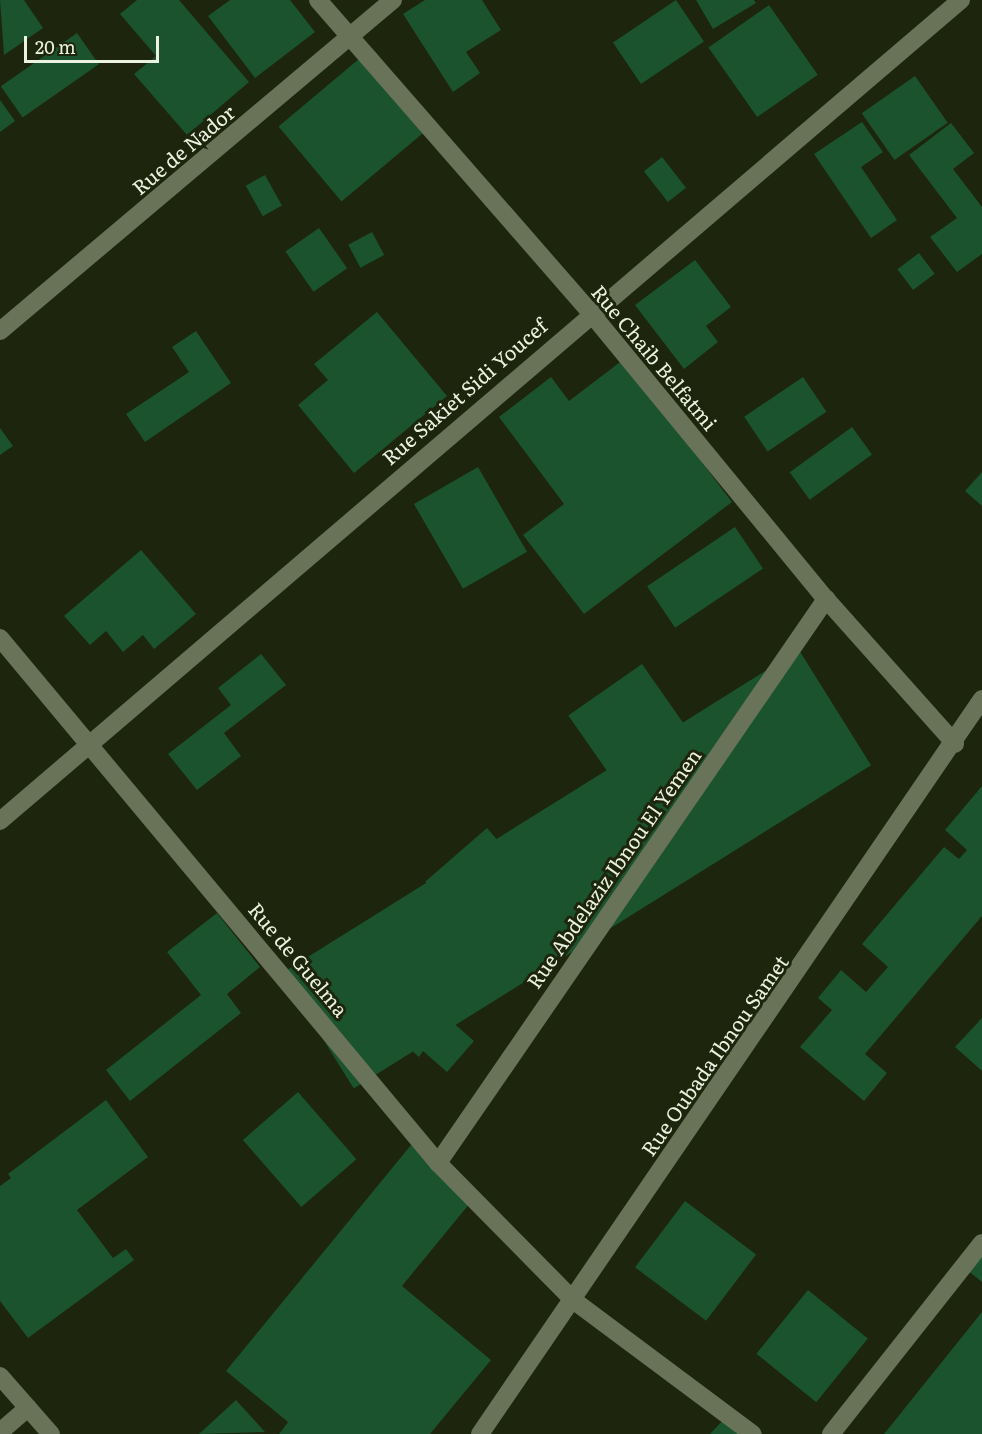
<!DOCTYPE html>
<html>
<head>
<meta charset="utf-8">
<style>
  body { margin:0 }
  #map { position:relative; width:982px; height:1434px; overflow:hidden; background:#1d250c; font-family:Literata,serif }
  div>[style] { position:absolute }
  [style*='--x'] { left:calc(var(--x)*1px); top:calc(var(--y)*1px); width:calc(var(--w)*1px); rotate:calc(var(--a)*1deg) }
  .building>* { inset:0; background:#1a532d; transform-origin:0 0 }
  .minor>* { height:18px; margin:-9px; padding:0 9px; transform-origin:9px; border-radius:9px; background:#697357 }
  span { translate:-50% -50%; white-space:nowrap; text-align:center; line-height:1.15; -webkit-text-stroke:6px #1d250c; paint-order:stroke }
  .street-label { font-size:20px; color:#ecf2e2 }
  .scale { position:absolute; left:24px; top:36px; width:135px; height:27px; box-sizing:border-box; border:3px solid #ecf2e2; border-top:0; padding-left:8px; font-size:18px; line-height:21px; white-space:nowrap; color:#ecf2e2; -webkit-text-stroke:4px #1d250c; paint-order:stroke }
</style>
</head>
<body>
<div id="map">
  <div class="building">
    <i style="clip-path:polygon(0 0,24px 0,43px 28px,4px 55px)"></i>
    <i style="clip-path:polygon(137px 0,179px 0,249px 82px,187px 135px,134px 74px,156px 56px,120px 14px)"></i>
    <i style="clip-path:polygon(230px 0,290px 0,315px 32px,255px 78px,208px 16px)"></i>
    <i style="clip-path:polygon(425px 0,482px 0,501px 30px,466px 52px,480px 73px,453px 92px,403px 14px)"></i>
    <i style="left:676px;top:0;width:50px;height:76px;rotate:56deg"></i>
    <i style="clip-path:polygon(696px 0,754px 0,756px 3px,713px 29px)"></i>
    <i style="left:769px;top:5px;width:85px;height:74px;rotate:55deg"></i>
    <i style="left:77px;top:33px;width:38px;height:93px;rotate:55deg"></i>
    <i style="left:372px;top:48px;width:98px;height:122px;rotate:50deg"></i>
    <i style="left:915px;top:76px;width:57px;height:65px;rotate:55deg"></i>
    <i style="clip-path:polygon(0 100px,15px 121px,0 132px)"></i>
    <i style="clip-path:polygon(862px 122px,883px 152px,861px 167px,897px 220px,871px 238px,814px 154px)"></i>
    <i style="clip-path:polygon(951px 123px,974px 153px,953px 169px,982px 207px,982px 254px,957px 272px,930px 237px,957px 218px,909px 155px)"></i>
    <i style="left:662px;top:157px;width:39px;height:23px;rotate:52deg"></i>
    <i style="left:265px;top:175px;width:35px;height:22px;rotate:61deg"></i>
    <i style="left:319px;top:228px;width:49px;height:41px;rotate:55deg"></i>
    <i style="left:372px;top:232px;width:26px;height:27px;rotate:62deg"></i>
    <i style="left:919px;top:253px;width:26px;height:27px;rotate:53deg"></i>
    <i style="clip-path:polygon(695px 260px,731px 307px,706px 326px,718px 342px,684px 369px,635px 305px)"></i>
    <i style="clip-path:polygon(377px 312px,447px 396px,354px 473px,298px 405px,328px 380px,314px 364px)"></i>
    <i style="clip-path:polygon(196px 331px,231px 383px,145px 442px,126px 414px,189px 372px,172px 347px)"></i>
    <i style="clip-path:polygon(628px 356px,644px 386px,732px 502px,584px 614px,523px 535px,564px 504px,499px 417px,551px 377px,569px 401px)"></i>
    <i style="left:803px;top:377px;width:42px;height:71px;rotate:56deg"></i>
    <i style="left:852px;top:427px;width:34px;height:77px;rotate:54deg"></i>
    <i style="clip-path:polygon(0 428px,13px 446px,0 455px)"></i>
    <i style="left:478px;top:467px;width:98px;height:74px;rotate:60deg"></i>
    <i style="clip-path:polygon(982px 472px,982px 506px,965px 491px)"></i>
    <i style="left:735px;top:527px;width:50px;height:106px;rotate:56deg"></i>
    <i style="clip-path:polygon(141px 550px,196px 614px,154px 649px,143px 635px,123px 652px,106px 631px,90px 645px,64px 616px)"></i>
    <i style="left:799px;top:650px;width:136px;height:610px;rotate:58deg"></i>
    <i style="clip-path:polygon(261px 654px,286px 685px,224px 733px,241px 756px,197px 790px,168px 754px,231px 705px,218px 688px)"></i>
    <i style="left:642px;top:664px;width:82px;height:90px;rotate:55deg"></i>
    <i style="clip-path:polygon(982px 786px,982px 916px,865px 1054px,887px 1073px,864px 1101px,800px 1047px,832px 1010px,818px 998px,841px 970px,866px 992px,888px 967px,862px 944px,944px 847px,959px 859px,967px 850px,945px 830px)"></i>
    <i style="left:487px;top:828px;width:123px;height:82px;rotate:49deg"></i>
    <i style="clip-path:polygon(217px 913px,260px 967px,227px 994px,241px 1013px,130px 1101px,106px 1070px,201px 995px,167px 952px)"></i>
    <i style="clip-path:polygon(399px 975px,474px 1041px,447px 1072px,423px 1051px,419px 1057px,367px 1010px)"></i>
    <i style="clip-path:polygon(982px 1018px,982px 1071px,955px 1047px)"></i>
    <i style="left:298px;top:1092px;width:89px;height:73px;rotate:49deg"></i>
    <i style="clip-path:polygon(106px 1100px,148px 1157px,77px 1210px,113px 1258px,126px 1249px,134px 1260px,28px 1338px,0 1301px,0 1186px,11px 1178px,8px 1174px)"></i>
    <i style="clip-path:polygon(411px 1145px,475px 1197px,402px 1286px,491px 1360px,430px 1434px,279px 1434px,288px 1422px,226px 1371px)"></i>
    <i style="left:685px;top:1201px;width:89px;height:83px;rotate:37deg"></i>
    <i style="clip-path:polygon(982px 1252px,982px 1282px,967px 1270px)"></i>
    <i style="left:808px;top:1290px;width:77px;height:82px;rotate:39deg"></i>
    <i style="clip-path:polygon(982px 1312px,982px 1434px,884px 1434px)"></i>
    <i style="clip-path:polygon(236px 1400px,265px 1432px,199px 1434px)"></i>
    <i style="clip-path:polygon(725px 1418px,743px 1434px,710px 1434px)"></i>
  </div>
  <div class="minor">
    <i style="--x:318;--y:0;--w:414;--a:48.9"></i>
    <i style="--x:590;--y:312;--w:372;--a:50.6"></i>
    <i style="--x:826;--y:599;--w:194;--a:48.3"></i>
    <i style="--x:0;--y:331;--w:514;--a:-40.11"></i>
    <i style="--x:0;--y:638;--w:684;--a:50.16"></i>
    <i style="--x:438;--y:1163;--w:192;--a:45.4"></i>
    <i style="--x:573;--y:1300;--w:224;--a:36.7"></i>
    <i style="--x:0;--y:821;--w:1264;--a:-40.51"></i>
    <i style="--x:438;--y:1163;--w:685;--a:-55.47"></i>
    <i style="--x:0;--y:1376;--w:77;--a:48.7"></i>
    <i style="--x:0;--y:1432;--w:37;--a:-41"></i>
    <i style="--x:480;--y:1434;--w:890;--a:-55.67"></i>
    <i style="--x:831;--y:1434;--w:243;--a:-51.7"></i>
  </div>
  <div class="street-label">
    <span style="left:183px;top:149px;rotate:-40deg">Rue de Nador</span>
    <span style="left:655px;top:357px;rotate:50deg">Rue Chaib Belfatmi</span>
    <span style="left:464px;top:391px;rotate:-41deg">Rue Sakiet Sidi Youcef</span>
    <span style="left:613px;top:868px;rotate:-55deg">Rue Abdelaziz Ibnou El Yemen</span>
    <span style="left:299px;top:959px;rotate:50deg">Rue de Guelma</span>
    <span style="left:714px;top:1055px;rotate:-55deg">Rue Oubada Ibnou Samet</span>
  </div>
  <div class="scale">20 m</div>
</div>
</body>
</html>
